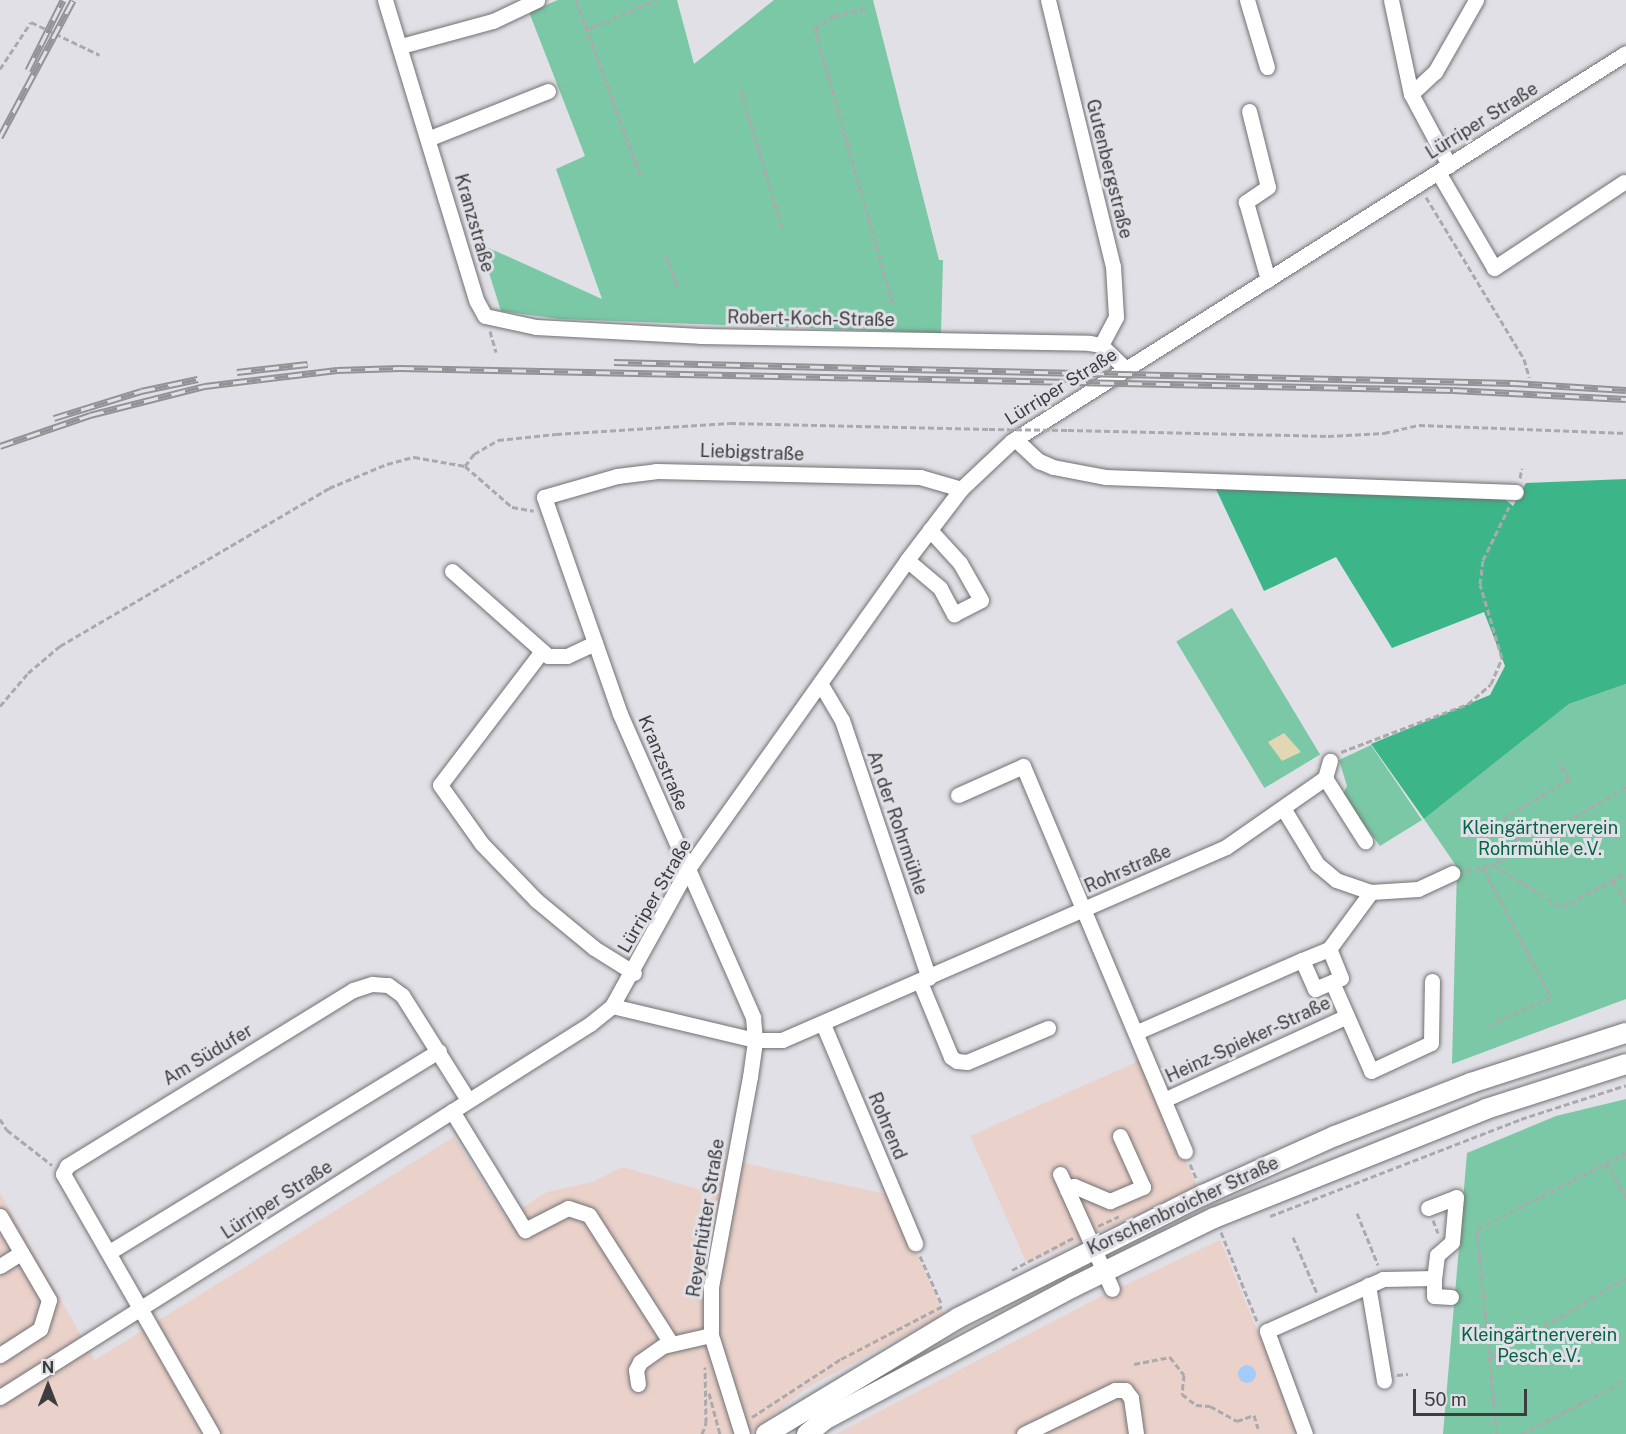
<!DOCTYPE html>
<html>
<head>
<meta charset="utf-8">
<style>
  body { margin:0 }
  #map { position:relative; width:1626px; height:1434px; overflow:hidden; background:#e0e0e6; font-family:"Public Sans",sans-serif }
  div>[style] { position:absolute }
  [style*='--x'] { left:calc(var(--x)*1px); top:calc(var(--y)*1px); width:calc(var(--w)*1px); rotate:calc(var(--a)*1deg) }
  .commercial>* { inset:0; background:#ead1c9; transform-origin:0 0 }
  .green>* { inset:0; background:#7bc8a6; transform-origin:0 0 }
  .forest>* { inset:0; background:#3cb689 }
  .sand>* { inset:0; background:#e1d8b3 }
  .water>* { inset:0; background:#a4ccf8 }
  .round { border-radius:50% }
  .path>* { height:3px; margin-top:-1.5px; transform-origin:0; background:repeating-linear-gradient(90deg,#aaaaae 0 6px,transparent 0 9px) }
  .roads { filter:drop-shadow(0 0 2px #717175) drop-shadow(0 0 2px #717175) }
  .minor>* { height:15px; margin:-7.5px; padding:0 7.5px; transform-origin:7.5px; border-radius:7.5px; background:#fff }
  .major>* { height:20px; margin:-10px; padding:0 10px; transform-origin:10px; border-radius:10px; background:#fff }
  .rail>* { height:7px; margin-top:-3.5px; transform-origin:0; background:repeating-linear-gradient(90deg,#e0e0e6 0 14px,#939397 0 28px); box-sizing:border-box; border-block:2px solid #939397 }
  .path-bridge>* { height:3px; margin-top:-1.5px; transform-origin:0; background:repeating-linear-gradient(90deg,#aaaaae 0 6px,transparent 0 9px) }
  span { translate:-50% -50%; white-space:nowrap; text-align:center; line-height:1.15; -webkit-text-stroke:6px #e0e0e6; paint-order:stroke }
  .street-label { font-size:18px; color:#3d3d3f }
  .park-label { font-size:18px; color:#046547 }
  .north { position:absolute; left:18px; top:1356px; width:60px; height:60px; -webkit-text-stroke:4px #e0e0e6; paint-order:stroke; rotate:0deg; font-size:16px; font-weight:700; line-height:24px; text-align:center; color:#3d3d3f }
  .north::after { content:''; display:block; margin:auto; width:21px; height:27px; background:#3d3d3f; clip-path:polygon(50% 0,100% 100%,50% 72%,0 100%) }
  .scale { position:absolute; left:1413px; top:1389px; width:114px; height:27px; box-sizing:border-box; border:3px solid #3d3d3f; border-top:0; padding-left:8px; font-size:18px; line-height:21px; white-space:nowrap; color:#3d3d3f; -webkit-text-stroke:4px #e0e0e6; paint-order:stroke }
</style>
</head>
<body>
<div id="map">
  <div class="commercial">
    <i style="left:1141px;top:1060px;width:140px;height:187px;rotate:66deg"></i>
    <i style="clip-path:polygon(454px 1137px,506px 1218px,547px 1192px,593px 1182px,622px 1167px,708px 1192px,715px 1157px,891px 1195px,944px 1314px,805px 1389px,749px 1434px,0 1434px,0 1193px,95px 1360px)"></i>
    <i style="clip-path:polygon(1220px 1240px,1300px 1434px,836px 1434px,1100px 1297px)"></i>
  </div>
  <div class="green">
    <i style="clip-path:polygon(558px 0,677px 0,694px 64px,774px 0,873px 0,939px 260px,943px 260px,941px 333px,560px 319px,501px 311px,480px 244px,602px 299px,556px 169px,585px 156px,529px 12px)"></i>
    <i style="left:1232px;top:608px;width:171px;height:65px;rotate:59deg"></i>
    <i style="clip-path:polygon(1626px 684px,1626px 999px,1452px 1064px,1457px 867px,1424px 819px,1569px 704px)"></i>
    <i style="clip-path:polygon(1371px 745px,1422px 820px,1380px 846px,1342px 796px,1347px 786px,1339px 760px)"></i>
    <i style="clip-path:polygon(1626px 1099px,1626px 1434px,1443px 1434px,1467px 1153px,1556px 1116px)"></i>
  </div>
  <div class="forest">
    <i style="clip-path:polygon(1626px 479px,1626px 684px,1569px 704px,1424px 819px,1371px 744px,1490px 695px,1505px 666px,1484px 612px,1392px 648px,1336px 557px,1264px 591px,1214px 485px,1500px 495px,1513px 506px,1526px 483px)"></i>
  </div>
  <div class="sand">
    <i style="clip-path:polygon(1284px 733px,1301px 752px,1282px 761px,1268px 742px)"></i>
  </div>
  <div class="water">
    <i class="round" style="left:1238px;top:1365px;width:18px;height:18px"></i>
  </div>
  <div class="path">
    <i style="--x:576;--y:0;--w:189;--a:69.8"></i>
    <i style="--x:866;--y:8;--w:33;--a:166"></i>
    <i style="--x:834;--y:16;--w:23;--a:146"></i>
    <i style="--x:815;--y:29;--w:287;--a:74.2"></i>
    <i style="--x:588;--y:29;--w:75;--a:-22.8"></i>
    <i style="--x:0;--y:69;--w:56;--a:-56.6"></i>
    <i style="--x:31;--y:22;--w:76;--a:25.6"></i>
    <i style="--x:741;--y:91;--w:145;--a:73.2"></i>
    <i style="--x:1426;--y:197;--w:189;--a:58.8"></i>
    <i style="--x:1524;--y:359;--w:19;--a:74"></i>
    <i style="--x:666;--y:255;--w:35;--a:70"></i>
    <i style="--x:490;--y:331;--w:22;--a:74"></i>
    <i style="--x:1068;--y:430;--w:260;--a:1.3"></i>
    <i style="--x:1328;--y:436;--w:56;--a:-3.1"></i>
    <i style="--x:1384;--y:433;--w:36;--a:-13"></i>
    <i style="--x:1419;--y:425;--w:207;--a:2.2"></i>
    <i style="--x:465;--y:466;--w:15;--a:-53"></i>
    <i style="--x:474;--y:454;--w:28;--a:-30"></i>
    <i style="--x:498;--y:440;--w:58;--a:-5.9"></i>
    <i style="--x:556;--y:434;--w:174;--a:-3.6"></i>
    <i style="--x:730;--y:423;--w:259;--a:1.3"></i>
    <i style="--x:1520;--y:478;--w:10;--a:-79"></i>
    <i style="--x:0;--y:706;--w:43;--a:-49.7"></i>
    <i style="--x:28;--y:673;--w:42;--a:-40.2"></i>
    <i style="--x:60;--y:646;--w:312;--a:-30.4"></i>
    <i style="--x:329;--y:488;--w:63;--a:-22.5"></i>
    <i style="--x:387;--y:464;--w:28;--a:-15"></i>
    <i style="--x:414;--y:457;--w:52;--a:10"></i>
    <i style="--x:465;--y:466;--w:62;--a:41.1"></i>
    <i style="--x:512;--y:507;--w:22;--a:10"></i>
    <i style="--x:1341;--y:752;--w:136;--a:-20.7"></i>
    <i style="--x:1468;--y:704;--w:30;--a:-41"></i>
    <i style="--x:1491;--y:684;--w:28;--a:-67"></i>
    <i style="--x:1502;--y:658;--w:77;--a:-106.6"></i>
    <i style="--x:1480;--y:584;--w:24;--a:-83"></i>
    <i style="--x:1483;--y:560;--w:59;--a:-63.9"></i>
    <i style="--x:1626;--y:787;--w:154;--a:149.6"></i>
    <i style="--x:1493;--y:865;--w:81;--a:31.3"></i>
    <i style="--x:1562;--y:907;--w:72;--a:-28"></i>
    <i style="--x:1522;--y:848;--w:35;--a:-123"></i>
    <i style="--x:1503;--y:819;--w:77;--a:-31.2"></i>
    <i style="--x:1569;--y:779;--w:20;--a:-120"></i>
    <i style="--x:1483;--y:868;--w:146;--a:62.2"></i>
    <i style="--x:1551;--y:997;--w:67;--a:155.3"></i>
    <i style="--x:1466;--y:871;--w:28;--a:-13"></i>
    <i style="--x:1613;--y:881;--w:26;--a:59"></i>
    <i style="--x:0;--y:1119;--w:13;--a:58"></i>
    <i style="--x:7;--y:1130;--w:57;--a:37.9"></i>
    <i style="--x:1606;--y:1163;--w:40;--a:60.3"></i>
    <i style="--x:1190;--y:1164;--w:17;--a:66"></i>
    <i style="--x:1357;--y:1213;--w:56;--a:68"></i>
    <i style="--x:1270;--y:1216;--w:269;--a:-21.1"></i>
    <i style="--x:1521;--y:1119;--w:110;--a:-17.9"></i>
    <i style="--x:1433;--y:1220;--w:14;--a:69"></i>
    <i style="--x:1098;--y:1226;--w:23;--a:-25"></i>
    <i style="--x:1221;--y:1232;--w:96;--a:68"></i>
    <i style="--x:1293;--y:1237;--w:61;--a:66.8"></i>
    <i style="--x:920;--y:1256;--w:54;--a:65.8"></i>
    <i style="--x:1012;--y:1270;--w:69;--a:-27.7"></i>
    <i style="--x:1490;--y:1358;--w:158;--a:-30.5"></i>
    <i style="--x:1134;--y:1364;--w:37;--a:-11"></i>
    <i style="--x:1170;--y:1357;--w:23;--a:52"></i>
    <i style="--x:1184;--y:1375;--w:19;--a:96"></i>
    <i style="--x:1182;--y:1394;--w:18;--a:38"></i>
    <i style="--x:1196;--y:1405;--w:14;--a:4"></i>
    <i style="--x:1210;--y:1406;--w:31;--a:29"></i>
    <i style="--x:1237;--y:1421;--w:18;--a:-19"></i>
    <i style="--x:1254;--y:1415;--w:14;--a:73"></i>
    <i style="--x:1397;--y:1375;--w:11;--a:-5"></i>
    <i style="--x:709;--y:1393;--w:42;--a:75"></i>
    <i style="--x:752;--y:1417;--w:106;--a:-33.1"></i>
    <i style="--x:841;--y:1359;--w:115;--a:-27.5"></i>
    <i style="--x:702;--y:1434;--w:12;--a:-70"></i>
    <i style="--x:706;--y:1423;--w:56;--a:-91"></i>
    <i style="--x:1497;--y:1434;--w:206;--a:-95.6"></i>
    <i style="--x:1477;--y:1229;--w:167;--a:-27"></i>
    <i style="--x:1521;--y:1434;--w:118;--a:-27.2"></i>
  </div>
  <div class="roads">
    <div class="minor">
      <i style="--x:385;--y:0;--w:313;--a:73.1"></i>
      <i style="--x:476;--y:300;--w:18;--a:61"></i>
      <i style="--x:485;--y:316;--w:52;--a:12.2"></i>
      <i style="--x:536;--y:327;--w:164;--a:3.1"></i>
      <i style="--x:700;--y:336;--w:389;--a:1"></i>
      <i style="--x:1089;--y:343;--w:12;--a:9"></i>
      <i style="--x:1101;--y:345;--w:35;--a:44"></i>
      <i style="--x:1048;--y:0;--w:274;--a:76.3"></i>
      <i style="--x:1113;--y:266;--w:51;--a:86.6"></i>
      <i style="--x:1116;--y:317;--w:32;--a:118"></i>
      <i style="--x:1247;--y:0;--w:70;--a:73.4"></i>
      <i style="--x:1391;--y:0;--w:96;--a:78"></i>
      <i style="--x:1411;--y:94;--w:81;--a:61.8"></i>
      <i style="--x:401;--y:46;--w:95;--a:-15.2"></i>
      <i style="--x:493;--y:21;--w:49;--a:-25.5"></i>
      <i style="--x:1411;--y:94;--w:33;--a:-43"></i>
      <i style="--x:1435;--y:72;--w:83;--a:-60.3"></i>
      <i style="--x:1249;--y:111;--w:78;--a:76"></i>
      <i style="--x:1268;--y:187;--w:27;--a:146"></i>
      <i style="--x:1246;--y:202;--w:81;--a:74.2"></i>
      <i style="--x:430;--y:138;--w:127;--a:-21.7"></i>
      <i style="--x:1438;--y:172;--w:111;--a:59.7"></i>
      <i style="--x:1494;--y:268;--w:156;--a:-33.5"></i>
      <i style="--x:1015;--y:439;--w:33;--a:43"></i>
      <i style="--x:1039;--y:461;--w:15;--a:23"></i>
      <i style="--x:1053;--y:467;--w:54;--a:10.7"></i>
      <i style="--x:1106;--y:477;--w:410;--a:2.1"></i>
      <i style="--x:907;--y:560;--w:43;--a:40.3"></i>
      <i style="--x:940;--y:588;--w:30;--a:62"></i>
      <i style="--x:954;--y:614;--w:30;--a:-27"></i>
      <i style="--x:981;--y:600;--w:43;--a:-119.6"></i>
      <i style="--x:960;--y:563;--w:45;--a:-132.3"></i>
      <i style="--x:452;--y:571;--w:128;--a:41.5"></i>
      <i style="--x:548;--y:656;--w:19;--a:0"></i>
      <i style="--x:567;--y:656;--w:31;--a:-25"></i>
      <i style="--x:542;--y:651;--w:168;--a:127.3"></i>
      <i style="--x:440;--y:785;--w:72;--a:54.6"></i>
      <i style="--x:482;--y:844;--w:78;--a:46"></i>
      <i style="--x:536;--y:900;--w:75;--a:39.6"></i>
      <i style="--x:594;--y:948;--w:47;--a:32"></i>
      <i style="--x:820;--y:683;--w:43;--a:59.3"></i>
      <i style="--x:842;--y:720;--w:272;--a:71.4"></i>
      <i style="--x:1325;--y:778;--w:75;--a:57.6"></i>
      <i style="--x:958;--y:795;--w:71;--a:-24"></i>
      <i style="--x:1023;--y:766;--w:418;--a:67.2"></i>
      <i style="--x:1283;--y:808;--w:66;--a:58.7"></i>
      <i style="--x:1317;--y:864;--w:25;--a:40"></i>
      <i style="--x:1336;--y:880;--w:37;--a:19"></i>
      <i style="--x:1371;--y:892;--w:47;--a:-3.7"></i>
      <i style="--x:1418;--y:889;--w:38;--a:-25"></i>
      <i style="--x:1329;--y:949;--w:71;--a:-53.6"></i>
      <i style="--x:920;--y:982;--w:81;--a:67.5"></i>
      <i style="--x:951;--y:1057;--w:7;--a:34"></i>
      <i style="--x:957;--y:1061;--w:10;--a:6"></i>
      <i style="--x:967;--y:1062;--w:88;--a:-22.8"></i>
      <i style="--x:1332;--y:982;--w:97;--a:66.3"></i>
      <i style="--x:1371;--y:1071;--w:66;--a:-25"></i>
      <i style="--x:1431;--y:1043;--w:62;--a:-89.1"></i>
      <i style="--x:612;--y:1006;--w:147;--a:13.4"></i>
      <i style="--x:755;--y:1040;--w:27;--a:0"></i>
      <i style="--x:782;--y:1040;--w:484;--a:-23.5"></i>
      <i style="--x:1226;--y:847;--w:121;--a:-34.9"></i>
      <i style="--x:1325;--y:778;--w:18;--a:-74"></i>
      <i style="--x:823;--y:1024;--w:238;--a:67.2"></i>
      <i style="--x:1137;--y:1032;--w:180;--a:-23.6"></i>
      <i style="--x:1302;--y:960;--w:32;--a:66"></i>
      <i style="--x:1315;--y:989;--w:28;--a:-23"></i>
      <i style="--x:1341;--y:978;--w:31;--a:-112"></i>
      <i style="--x:1329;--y:949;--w:29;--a:158"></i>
      <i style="--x:1166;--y:1099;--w:199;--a:-24.6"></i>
      <i style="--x:452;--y:1111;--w:140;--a:58.5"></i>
      <i style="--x:525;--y:1230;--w:48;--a:-27.1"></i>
      <i style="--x:568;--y:1208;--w:22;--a:18"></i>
      <i style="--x:589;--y:1215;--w:152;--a:57.4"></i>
      <i style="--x:1060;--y:1174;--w:126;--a:65.7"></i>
      <i style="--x:1067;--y:1190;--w:8;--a:-30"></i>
      <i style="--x:1074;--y:1186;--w:39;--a:23"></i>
      <i style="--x:1110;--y:1201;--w:36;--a:-23"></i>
      <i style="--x:1143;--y:1187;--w:56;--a:-114.3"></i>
      <i style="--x:1428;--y:1208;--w:30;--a:-21"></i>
      <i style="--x:1456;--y:1197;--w:45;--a:95.1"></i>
      <i style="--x:1452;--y:1242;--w:20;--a:139"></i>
      <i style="--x:1437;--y:1255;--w:23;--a:97"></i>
      <i style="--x:1434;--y:1278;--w:18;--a:90"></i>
      <i style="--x:1434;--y:1296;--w:17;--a:3"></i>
      <i style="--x:0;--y:1216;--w:97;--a:59.7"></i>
      <i style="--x:49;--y:1300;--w:30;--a:107"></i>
      <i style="--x:40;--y:1329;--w:48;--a:147"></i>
      <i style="--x:111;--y:1251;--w:384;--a:-31.4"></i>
      <i style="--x:0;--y:1266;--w:25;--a:-32"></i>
      <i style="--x:1368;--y:1285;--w:97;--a:80.5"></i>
      <i style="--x:638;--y:1384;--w:14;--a:-98"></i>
      <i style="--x:636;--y:1370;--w:9;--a:-63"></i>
      <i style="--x:640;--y:1362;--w:28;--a:-35"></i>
      <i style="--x:663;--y:1346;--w:49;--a:-12.9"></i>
      <i style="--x:0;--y:1397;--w:698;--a:-32.3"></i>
      <i style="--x:590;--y:1024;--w:28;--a:-39"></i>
      <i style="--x:612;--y:1006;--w:155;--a:-61.1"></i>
      <i style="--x:687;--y:870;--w:380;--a:-54.6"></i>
      <i style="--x:907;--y:560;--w:89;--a:-52.7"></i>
      <i style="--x:961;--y:489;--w:70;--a:-43.3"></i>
      <i style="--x:1012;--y:441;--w:726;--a:-32.29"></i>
      <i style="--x:212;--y:1434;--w:300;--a:-119.8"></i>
      <i style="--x:63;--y:1174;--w:9;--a:-63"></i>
      <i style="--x:67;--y:1166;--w:336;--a:-31.6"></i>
      <i style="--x:353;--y:990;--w:20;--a:-18"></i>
      <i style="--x:372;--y:984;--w:16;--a:4"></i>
      <i style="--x:388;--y:985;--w:17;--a:36"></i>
      <i style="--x:402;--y:995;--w:124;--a:57.8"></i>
      <i style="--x:742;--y:1434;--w:104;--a:-107.4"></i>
      <i style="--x:711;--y:1335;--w:48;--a:-90"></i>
      <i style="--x:711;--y:1287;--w:214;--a:-79.5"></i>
      <i style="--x:750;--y:1077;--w:37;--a:-82"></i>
      <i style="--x:755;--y:1040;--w:23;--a:-95"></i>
      <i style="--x:753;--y:1017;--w:331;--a:-113.7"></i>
      <i style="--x:620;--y:714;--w:230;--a:-109.3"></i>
      <i style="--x:544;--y:497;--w:76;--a:-16"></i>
      <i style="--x:617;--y:476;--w:39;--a:-7"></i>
      <i style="--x:656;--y:471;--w:264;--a:1.3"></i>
      <i style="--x:920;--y:477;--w:43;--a:16.3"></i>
      <i style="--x:1024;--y:1434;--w:101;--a:-25.8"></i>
      <i style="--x:1115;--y:1390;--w:10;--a:0"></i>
      <i style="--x:1125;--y:1390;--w:10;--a:53"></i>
      <i style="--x:1131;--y:1398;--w:36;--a:82"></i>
      <i style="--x:1305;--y:1434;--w:110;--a:-110.3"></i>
      <i style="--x:1267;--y:1331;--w:127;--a:-24.1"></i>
      <i style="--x:1383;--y:1279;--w:51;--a:-1.1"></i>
    </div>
    <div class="major">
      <i style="--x:766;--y:1434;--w:224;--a:-31.1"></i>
      <i style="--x:958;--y:1318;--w:274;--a:-26.7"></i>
      <i style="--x:1203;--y:1195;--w:145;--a:-24.1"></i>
      <i style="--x:1335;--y:1136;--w:146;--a:-21.3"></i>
      <i style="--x:1471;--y:1083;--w:163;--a:-17.9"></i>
      <i style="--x:807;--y:1434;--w:22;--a:-39"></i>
      <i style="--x:824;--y:1420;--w:282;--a:-28.1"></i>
      <i style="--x:1073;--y:1287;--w:157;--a:-26.1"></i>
      <i style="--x:1214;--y:1218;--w:293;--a:-21.8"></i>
      <i style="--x:1486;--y:1109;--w:147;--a:-17.8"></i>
    </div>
  </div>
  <div class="rail">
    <i style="--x:28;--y:70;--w:78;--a:-63.4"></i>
    <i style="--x:0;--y:137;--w:155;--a:-61.9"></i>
    <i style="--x:614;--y:362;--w:900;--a:1.34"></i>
    <i style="--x:1514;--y:383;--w:112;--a:3.6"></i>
    <i style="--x:237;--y:372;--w:71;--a:-6.4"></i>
    <i style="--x:54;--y:418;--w:91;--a:-17.2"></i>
    <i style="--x:141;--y:391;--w:58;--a:-11.9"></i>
    <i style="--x:0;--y:446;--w:95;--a:-19"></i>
    <i style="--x:90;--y:415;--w:119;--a:-14.2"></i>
    <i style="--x:205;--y:386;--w:133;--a:-6.9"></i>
    <i style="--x:337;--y:370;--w:63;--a:-1.8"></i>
    <i style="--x:400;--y:368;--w:1053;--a:1.2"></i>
    <i style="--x:1453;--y:390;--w:173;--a:3"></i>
  </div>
  <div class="path-bridge">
    <i style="--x:989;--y:429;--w:79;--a:0.7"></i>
  </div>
  <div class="street-label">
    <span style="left:1482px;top:121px;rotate:-32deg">Lürriper Straße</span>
    <span style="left:1109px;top:169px;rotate:76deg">Gutenbergstraße</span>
    <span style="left:474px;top:223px;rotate:74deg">Kranzstraße</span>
    <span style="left:811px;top:319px;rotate:1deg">Robert-Koch-Straße</span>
    <span style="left:1061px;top:387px;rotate:-32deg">Lürriper Straße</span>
    <span style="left:752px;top:453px;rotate:2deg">Liebigstraße</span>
    <span style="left:663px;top:763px;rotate:67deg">Kranzstraße</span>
    <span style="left:897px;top:823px;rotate:71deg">An der Rohrmühle</span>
    <span style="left:1128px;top:869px;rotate:-24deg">Rohrstraße</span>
    <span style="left:655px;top:896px;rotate:-60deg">Lürriper Straße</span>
    <span style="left:1248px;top:1040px;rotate:-25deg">Heinz-Spieker-Straße</span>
    <span style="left:208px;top:1055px;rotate:-31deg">Am Südufer</span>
    <span style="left:887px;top:1126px;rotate:67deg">Rohrend</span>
    <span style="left:277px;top:1200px;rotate:-33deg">Lürriper Straße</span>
    <span style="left:1183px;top:1206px;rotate:-25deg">Korschenbroicher Straße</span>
    <span style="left:706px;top:1218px;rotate:-81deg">Reyerhütter Straße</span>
  </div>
  <div class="park-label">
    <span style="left:1540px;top:839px">Kleingärtnerverein<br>Rohrmühle e.V.</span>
    <span style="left:1539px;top:1346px">Kleingärtnerverein<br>Pesch e.V.</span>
  </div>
  <div class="north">N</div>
  <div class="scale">50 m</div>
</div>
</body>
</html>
